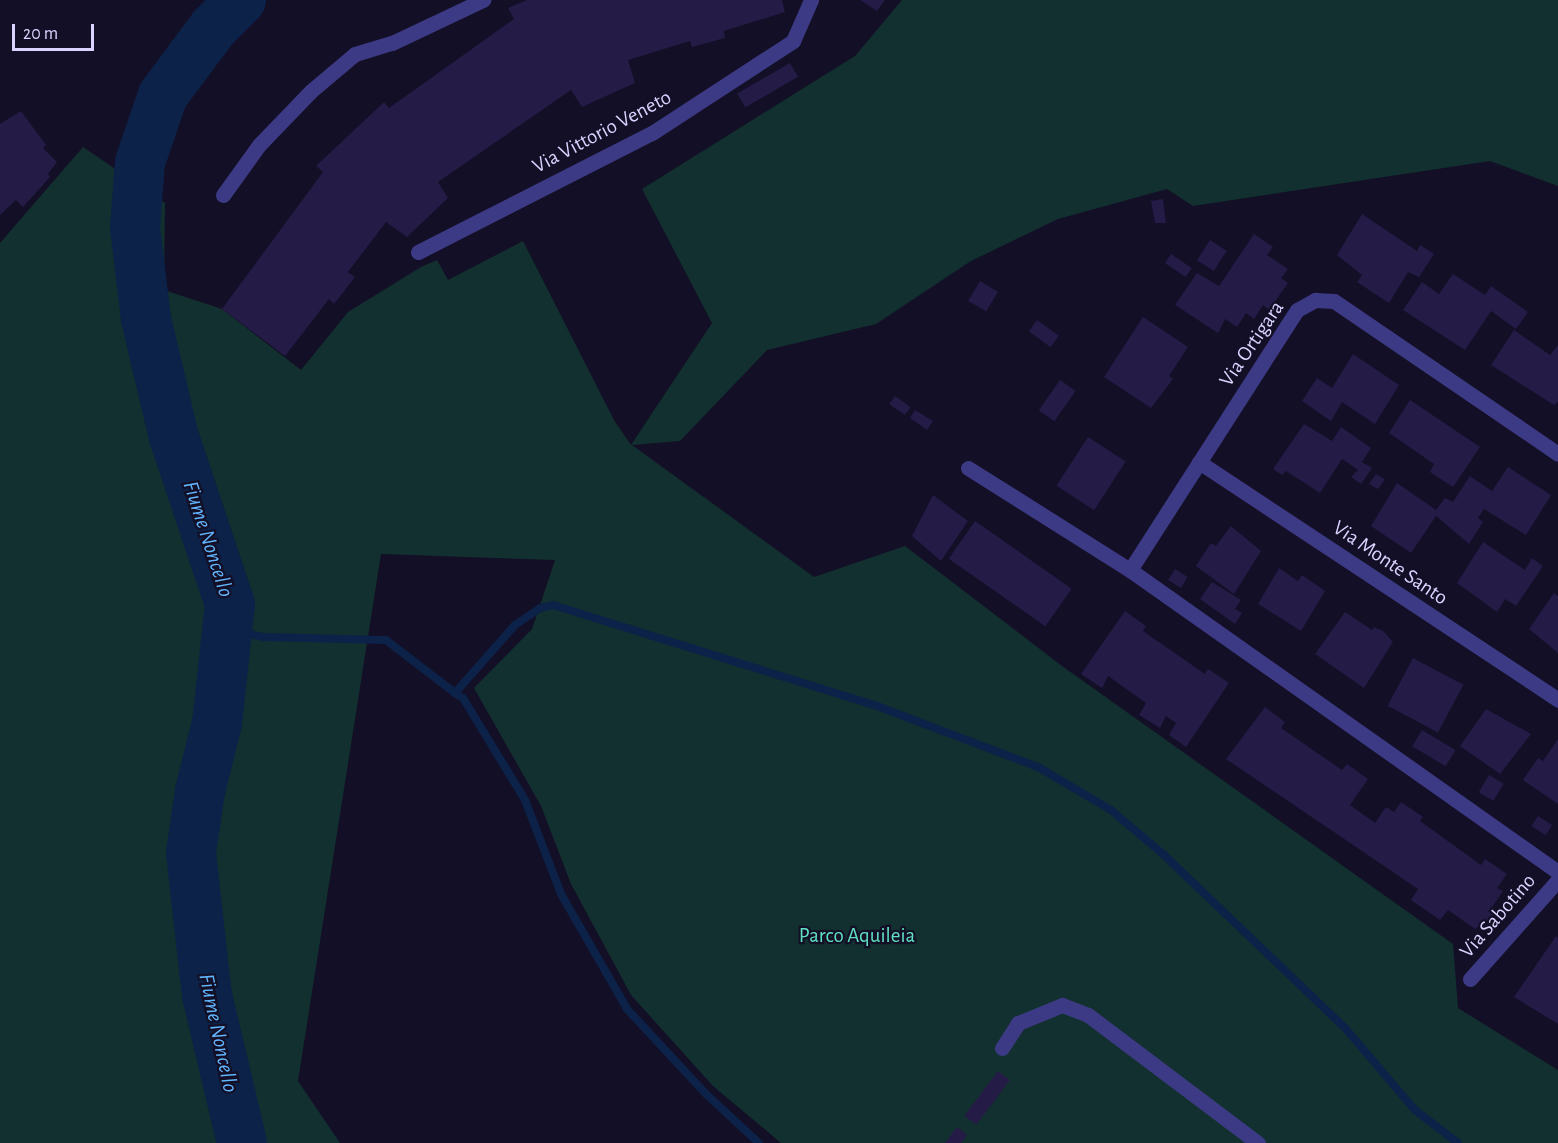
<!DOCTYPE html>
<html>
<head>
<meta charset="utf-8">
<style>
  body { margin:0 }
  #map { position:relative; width:1558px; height:1143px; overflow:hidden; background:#130f26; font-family:"Alegreya Sans",sans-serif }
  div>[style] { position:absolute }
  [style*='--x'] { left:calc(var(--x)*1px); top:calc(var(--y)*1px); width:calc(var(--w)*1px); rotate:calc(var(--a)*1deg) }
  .green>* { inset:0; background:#12302f }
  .stream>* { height:8px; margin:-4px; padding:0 4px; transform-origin:4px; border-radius:4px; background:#0c2248 }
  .river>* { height:50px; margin:-25px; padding:0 25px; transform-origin:25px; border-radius:25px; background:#0c2248 }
  .building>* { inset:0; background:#241b47; transform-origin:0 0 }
  .minor>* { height:15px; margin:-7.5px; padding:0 7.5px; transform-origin:7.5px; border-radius:7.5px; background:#3d3a85 }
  span { translate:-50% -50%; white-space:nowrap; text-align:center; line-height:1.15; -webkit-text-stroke:4.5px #130f26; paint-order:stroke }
  .street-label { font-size:21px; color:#d9d4ff }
  .park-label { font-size:21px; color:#5fe0c0 }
  .water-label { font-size:22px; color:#62b6ff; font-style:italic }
  .scale { position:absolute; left:12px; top:24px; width:82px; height:27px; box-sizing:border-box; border:3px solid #d9d4ff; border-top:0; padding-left:8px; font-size:18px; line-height:21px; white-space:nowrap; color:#d9d4ff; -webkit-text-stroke:4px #130f26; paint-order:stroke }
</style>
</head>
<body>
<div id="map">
  <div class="green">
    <i style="clip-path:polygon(902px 0,1558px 0,1558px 186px,1490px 161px,1193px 206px,1167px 189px,1058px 219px,971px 261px,876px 324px,767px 350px,680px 441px,632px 445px,814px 577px,905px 546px,1062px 666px,1453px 944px,1458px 1008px,1558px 1070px,1558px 1143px,781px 1143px,713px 1086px,631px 995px,571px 884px,541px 806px,474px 688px,532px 629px,555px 560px,381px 554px,298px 1081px,340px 1143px,0 1143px,0 243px,83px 147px,165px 203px,164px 290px,222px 309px,301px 370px,348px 312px,421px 267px,437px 260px,448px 280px,523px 241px,614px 420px,631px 445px,712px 323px,642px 189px,855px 56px)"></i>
  </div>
  <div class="stream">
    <i style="--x:228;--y:629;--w:36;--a:13"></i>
    <i style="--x:263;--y:637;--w:123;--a:1.4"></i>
    <i style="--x:386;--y:640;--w:87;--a:37.5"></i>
    <i style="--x:455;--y:693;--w:91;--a:-48.6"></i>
    <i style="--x:515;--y:625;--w:30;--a:-34"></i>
    <i style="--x:540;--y:608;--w:13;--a:-13"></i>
    <i style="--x:553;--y:605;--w:339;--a:17.3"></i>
    <i style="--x:877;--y:706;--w:172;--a:20.8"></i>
    <i style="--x:1038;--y:767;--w:85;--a:30.5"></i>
    <i style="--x:1111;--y:810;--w:70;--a:40.3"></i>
    <i style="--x:1164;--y:855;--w:252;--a:43.7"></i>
    <i style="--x:1346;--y:1029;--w:106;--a:49.6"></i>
    <i style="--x:1415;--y:1110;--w:54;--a:37.5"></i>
    <i style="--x:455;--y:693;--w:9;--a:32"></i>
    <i style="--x:463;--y:698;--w:119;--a:58.7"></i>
    <i style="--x:525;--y:800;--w:101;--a:69"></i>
    <i style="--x:561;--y:894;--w:133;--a:60.1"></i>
    <i style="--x:627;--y:1009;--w:116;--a:47.1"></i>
    <i style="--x:706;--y:1094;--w:72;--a:42.8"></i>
  </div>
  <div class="river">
    <i style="--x:241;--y:0;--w:40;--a:135"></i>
    <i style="--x:213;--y:28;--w:84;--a:126.7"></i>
    <i style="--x:163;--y:95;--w:71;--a:108.9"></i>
    <i style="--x:140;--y:162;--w:65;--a:94.4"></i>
    <i style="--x:135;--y:227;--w:93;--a:83.2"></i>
    <i style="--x:146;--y:319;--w:121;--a:76.7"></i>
    <i style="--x:174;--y:437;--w:176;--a:71.5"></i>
    <i style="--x:230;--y:604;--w:120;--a:96.2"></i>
    <i style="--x:217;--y:723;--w:70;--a:104"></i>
    <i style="--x:200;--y:791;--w:63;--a:98.3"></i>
    <i style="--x:191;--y:853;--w:143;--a:83.6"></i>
    <i style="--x:207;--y:995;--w:152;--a:76.7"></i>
  </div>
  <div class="building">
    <i style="clip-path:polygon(527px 0,782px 0,785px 12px,724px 31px,725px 38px,692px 47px,690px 41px,628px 60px,635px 83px,582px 107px,571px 90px,438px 182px,448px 198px,407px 237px,386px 222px,348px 272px,355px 277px,334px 304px,329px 299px,285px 356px,222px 309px,323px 172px,316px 166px,384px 102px,389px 108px,514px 19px,508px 8px)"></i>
    <i style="clip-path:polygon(860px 0,885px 0,877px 11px)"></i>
    <i style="left:790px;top:63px;width:16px;height:61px;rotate:60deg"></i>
    <i style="clip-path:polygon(21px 111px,46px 145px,43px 148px,57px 162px,48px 174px,50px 177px,23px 207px,16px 200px,0 215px,0 124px)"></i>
    <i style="clip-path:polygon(1163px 199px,1166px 223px,1155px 223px,1151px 201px)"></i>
    <i style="clip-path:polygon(1362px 214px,1417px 251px,1420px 245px,1434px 254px,1419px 277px,1408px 272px,1389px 303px,1357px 282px,1362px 275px,1337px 255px)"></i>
    <i style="clip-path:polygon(1254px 234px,1273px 247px,1267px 255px,1288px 269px,1281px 278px,1288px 283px,1269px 310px,1263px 305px,1254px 319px,1246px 313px,1237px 327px,1225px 319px,1218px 333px,1175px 305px,1197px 273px,1219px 286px)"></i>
    <i style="left:1210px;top:240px;width:20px;height:24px;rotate:33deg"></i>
    <i style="left:1171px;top:254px;width:25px;height:11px;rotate:34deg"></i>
    <i style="clip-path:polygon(1453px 274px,1485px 295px,1491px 286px,1528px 312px,1516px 329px,1491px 311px,1465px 350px,1403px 310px,1422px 282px,1439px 294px)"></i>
    <i style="left:980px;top:281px;width:21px;height:23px;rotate:31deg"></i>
    <i style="clip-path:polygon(1143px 317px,1188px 347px,1169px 376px,1173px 379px,1151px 408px,1104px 377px)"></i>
    <i style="left:1037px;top:320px;width:27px;height:14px;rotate:36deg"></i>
    <i style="clip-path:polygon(1514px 330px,1550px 355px,1558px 345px,1558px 402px,1554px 405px,1491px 365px)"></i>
    <i style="clip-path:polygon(1353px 354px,1399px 385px,1375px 424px,1342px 402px,1331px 421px,1302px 401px,1317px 378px,1332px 388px)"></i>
    <i style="left:1060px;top:380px;width:19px;height:37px;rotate:35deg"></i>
    <i style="left:895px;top:396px;width:19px;height:10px;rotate:35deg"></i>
    <i style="clip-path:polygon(1410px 400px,1480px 447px,1453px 487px,1430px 472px,1434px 464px,1389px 433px)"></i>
    <i style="clip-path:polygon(915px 410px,933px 421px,927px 430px,910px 418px)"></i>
    <i style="clip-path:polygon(1304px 424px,1332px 441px,1341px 427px,1371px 448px,1362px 462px,1372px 468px,1361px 484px,1351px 477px,1358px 470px,1342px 459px,1320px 493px,1286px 471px,1282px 475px,1273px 469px)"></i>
    <i style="left:1088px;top:437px;width:45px;height:58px;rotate:33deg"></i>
    <i style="clip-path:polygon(1508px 467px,1551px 495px,1526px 535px,1484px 509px,1478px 518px,1483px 522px,1469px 544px,1436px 516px,1411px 553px,1371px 526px,1397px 483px,1436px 510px,1445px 498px,1453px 502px,1470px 476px,1492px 491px)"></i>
    <i style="clip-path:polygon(1376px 474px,1385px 479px,1378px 489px,1369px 484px)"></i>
    <i style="clip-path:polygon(933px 495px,968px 521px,941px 561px,912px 536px)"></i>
    <i style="left:975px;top:521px;width:118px;height:46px;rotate:35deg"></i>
    <i style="clip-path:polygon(1231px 526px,1261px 551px,1234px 594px,1196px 566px,1211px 543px,1216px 546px)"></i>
    <i style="clip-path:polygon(1483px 542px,1525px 570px,1532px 558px,1543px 566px,1516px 606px,1505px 599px,1497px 612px,1457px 583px)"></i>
    <i style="clip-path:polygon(1279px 568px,1298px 581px,1302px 575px,1325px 591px,1301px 631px,1258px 604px)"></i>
    <i style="left:1175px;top:569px;width:15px;height:13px;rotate:32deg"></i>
    <i style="clip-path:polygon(1212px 582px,1241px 600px,1235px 609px,1242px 613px,1235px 624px,1200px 599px)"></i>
    <i style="clip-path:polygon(1554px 593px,1558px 596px,1558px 653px,1529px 629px)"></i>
    <i style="clip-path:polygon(1125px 611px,1146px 626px,1143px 631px,1205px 674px,1208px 669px,1229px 683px,1186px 747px,1169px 735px,1176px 723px,1166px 716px,1160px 728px,1139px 715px,1146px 703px,1108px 676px,1102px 688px,1081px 674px)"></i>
    <i style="clip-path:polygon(1345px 612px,1372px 630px,1374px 627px,1383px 631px,1393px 642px,1364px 688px,1315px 654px)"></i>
    <i style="left:1413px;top:658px;width:57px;height:54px;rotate:28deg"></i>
    <i style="clip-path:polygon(1265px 707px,1285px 722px,1281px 728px,1342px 770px,1347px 764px,1368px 779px,1350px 805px,1375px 823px,1386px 807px,1394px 812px,1401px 802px,1423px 817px,1420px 821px,1481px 865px,1485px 859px,1507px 874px,1497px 888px,1503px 891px,1492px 907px,1506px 917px,1491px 933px,1479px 926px,1475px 929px,1448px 910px,1440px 920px,1411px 900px,1418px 889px,1226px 759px)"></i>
    <i style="clip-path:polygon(1486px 709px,1531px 734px,1500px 774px,1460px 746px)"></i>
    <i style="left:1422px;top:730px;width:39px;height:19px;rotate:31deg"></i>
    <i style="clip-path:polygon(1558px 739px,1558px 804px,1523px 780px,1538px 758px,1543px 761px)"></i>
    <i style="left:1489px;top:775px;width:17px;height:20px;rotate:31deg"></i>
    <i style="left:1538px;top:816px;width:17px;height:12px;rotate:33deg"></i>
    <i style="clip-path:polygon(1556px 936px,1558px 938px,1558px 1024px,1514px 997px)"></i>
    <i style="left:998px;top:1071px;width:15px;height:56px;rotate:37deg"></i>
    <i style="clip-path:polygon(957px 1127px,967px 1135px,961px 1143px,945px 1143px)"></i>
  </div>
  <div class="minor">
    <i style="--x:223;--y:195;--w:62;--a:-54.2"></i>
    <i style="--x:259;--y:145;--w:75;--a:-46.1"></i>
    <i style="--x:311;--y:91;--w:57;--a:-40.1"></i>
    <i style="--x:355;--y:54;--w:39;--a:-17"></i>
    <i style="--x:392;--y:43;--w:101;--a:-25.3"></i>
    <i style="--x:418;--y:252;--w:263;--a:-27"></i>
    <i style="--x:652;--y:133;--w:168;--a:-33.1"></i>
    <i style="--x:793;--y:41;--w:45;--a:-66.3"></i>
    <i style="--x:1199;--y:462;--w:431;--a:33.5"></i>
    <i style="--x:968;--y:468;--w:191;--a:32.2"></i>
    <i style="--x:1130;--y:570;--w:524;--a:35.21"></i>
    <i style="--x:1130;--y:570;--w:309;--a:-57.3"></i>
    <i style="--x:1297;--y:310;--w:21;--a:-29"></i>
    <i style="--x:1315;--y:300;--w:19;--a:3"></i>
    <i style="--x:1334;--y:301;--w:271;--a:34.3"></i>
    <i style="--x:1470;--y:979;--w:132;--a:-48.4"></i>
    <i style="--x:1002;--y:1048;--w:30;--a:-57"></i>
    <i style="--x:1018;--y:1023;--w:48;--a:-22.2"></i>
    <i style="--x:1062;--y:1005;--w:28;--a:21"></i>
    <i style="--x:1088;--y:1015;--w:213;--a:37"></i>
  </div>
  <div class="street-label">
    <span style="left:602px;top:132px;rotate:-28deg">Via Vittorio Veneto</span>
    <span style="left:1252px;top:344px;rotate:-56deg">Via Ortigara</span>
    <span style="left:1390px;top:563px;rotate:34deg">Via Monte Santo</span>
    <span style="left:1498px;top:916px;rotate:-49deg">Via Sabotino</span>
  </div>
  <div class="park-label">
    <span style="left:857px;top:936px">Parco Aquileia</span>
  </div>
  <div class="water-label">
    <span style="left:208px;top:539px;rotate:72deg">Fiume Noncello</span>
    <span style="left:218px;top:1033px;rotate:78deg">Fiume Noncello</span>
  </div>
  <div class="scale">20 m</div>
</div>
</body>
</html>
